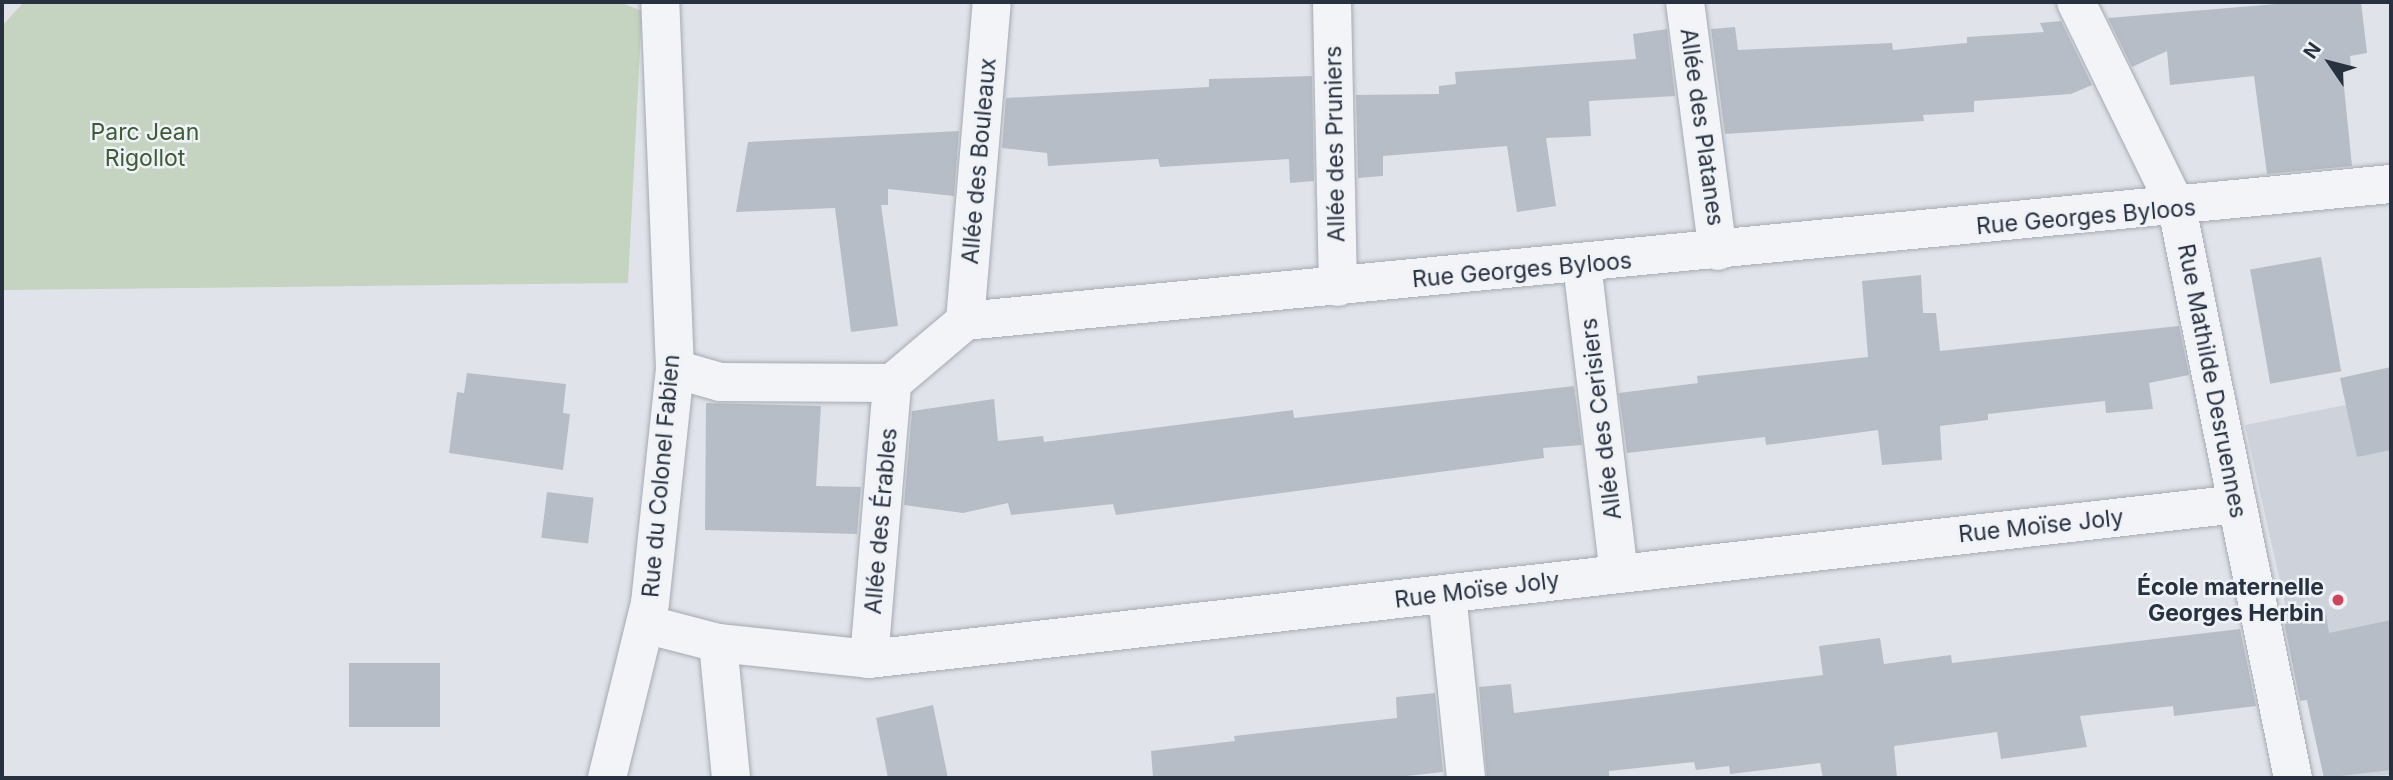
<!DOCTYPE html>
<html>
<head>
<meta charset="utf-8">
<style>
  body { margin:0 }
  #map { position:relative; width:2393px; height:780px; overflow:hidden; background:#e0e3e9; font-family:Inter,sans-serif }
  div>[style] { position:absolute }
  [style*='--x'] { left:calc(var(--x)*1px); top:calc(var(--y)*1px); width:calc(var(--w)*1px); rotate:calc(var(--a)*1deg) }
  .built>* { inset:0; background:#ced2db }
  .green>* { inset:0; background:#c5d3c1 }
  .building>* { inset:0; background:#b7bdc6; transform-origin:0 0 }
  .roads { filter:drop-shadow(0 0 2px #a5aab3) drop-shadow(0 0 2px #a5aab3) }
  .street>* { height:38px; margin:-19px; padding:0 19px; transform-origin:19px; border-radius:19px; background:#f3f4f7 }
  .dots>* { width:19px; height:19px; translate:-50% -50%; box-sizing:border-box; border:4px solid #eff2f6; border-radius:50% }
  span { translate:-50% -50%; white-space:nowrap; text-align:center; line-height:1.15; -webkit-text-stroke:5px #eff2f6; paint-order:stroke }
  .street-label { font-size:23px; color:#283140 }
  .park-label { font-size:23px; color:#3d5c36 }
  .poi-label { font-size:23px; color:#283140; font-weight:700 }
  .right { translate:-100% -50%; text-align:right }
  .frame { position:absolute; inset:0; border:4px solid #283140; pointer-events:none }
  .north { position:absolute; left:2295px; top:28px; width:70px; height:70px; -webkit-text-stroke:5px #eff2f6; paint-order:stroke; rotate:305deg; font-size:19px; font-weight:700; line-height:28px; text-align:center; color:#283140 }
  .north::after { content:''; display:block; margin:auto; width:24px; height:32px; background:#283140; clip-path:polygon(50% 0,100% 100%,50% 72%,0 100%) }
</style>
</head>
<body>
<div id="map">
  <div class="built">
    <i style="clip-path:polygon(2391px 396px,2391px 775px,2324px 778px,2245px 425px)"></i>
  </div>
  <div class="green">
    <i style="clip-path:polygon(24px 2px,619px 2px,642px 11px,628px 283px,2px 290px,2px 26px)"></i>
  </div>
  <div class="building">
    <i style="clip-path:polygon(2301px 2px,2361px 2px,2367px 53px,2350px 56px,2351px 66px,2342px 67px,2352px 166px,2267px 174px,2254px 76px,2170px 85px,2167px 51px,2132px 67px,2108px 18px)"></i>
    <i style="clip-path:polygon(2061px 21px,2092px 85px,2071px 94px,1974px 101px,1974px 112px,1923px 115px,1924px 121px,1725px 134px,1711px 29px,1735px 27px,1738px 50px,1892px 43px,1893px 50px,1967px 43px,1967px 37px,2044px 32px,2040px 23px)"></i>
    <i style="clip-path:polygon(1667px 29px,1675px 96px,1589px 101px,1591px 136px,1546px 138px,1556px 206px,1517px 212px,1507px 146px,1383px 156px,1383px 176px,1358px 178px,1356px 95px,1439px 94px,1439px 86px,1456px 84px,1455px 72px,1636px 59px,1633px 34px)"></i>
    <i style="clip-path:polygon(1312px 76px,1314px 181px,1290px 183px,1289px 159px,1160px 167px,1158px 159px,1048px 166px,1047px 153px,1002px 148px,1006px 98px,1209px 87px,1209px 79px)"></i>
    <i style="clip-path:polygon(959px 131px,954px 196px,888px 189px,888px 205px,881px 205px,898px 326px,851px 332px,835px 208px,736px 212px,748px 142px)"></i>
    <i style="left:2321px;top:257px;width:116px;height:72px;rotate:80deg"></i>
    <i style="clip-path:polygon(1921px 275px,1923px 313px,1936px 313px,1940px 351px,2179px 326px,2189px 375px,2149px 383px,2153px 409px,2106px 413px,2105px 401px,1988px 414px,1988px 420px,1940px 426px,1942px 460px,1882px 465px,1878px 430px,1766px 445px,1765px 437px,1627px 453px,1619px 393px,1698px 383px,1697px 376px,1868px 357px,1862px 281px)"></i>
    <i style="clip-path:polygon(2391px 367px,2391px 450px,2357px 457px,2340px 378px)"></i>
    <i style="clip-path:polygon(467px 373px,566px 384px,563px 413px,570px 414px,563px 470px,449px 453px,457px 392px,464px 393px)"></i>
    <i style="clip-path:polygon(1574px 386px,1582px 445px,1543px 448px,1544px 458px,1116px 515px,1113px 504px,1011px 515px,1008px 503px,963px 513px,904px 505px,912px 411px,994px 399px,998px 441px,1043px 436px,1044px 442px,1293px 410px,1294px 418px)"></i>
    <i style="clip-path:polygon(706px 403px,821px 406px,816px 486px,861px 487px,857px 534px,705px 530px)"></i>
    <i style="left:547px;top:492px;width:47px;height:46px;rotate:7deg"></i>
    <i style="clip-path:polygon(2326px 615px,2329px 633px,2391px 620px,2391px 770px,2324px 778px,2307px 700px,2300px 701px,2284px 622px)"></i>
    <i style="clip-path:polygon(2240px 629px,2256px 706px,2174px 716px,2173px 706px,2080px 716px,2087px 747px,2001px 759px,1997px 732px,1894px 746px,1897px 778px,1823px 778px,1820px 763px,1730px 774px,1729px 766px,1696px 770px,1694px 762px,1609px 771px,1609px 778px,1487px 778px,1479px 687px,1511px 684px,1514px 713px,1823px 675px,1819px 646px,1880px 638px,1884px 664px,1951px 655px,1952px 663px)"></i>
    <i style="left:349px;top:663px;width:91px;height:64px"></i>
    <i style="clip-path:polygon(1435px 693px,1443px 772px,1389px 778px,1153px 778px,1151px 751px,1235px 741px,1234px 736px,1397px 718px,1396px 697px)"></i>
    <i style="clip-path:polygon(933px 705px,948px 778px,888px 778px,876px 718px)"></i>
  </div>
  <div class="roads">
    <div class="street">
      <i style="--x:1332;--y:2;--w:285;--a:88.8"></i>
      <i style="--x:1685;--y:2;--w:251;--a:82.5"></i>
      <i style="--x:2076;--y:2;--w:229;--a:63.9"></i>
      <i style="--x:2177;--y:208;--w:582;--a:78.5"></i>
      <i style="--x:1582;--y:264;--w:312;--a:83.2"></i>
      <i style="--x:965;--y:321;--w:320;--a:-85.2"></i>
      <i style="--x:675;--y:369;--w:47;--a:16.1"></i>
      <i style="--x:720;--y:382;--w:172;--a:0.3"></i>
      <i style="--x:892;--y:383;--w:96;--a:-40.3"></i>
      <i style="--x:965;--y:321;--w:1433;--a:-5.49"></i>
      <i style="--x:1447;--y:594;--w:185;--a:84.1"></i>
      <i style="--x:645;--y:624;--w:75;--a:14.6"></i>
      <i style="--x:718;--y:643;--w:136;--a:84.5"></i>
      <i style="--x:718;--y:643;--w:152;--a:6"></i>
      <i style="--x:869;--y:659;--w:1377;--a:-6.46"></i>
      <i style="--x:869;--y:659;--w:277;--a:-85.2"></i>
      <i style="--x:607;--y:778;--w:180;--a:-76.2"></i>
      <i style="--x:650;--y:603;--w:235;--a:-83.9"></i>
      <i style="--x:675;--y:369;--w:367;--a:-92.3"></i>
    </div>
  </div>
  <div class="dots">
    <i style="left:2338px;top:600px;background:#ce4459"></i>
  </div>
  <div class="street-label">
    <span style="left:1702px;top:127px;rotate:82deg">Allée des Platanes</span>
    <span style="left:1335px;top:144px;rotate:-91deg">Allée des Pruniers</span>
    <span style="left:979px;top:161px;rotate:-85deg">Allée des Bouleaux</span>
    <span style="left:2086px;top:217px;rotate:-5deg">Rue Georges Byloos</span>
    <span style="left:1522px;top:270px;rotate:-5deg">Rue Georges Byloos</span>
    <span style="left:2212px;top:381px;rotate:79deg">Rue Mathilde Desruennes</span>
    <span style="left:1601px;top:419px;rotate:-97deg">Allée des Cerisiers</span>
    <span style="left:661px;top:476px;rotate:-85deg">Rue du Colonel Fabien</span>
    <span style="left:881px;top:521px;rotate:-85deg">Allée des Érables</span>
    <span style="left:2041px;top:526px;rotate:-6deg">Rue Moïse Joly</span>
    <span style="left:1477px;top:590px;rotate:-7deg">Rue Moïse Joly</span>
  </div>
  <div class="park-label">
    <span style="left:145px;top:145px">Parc Jean<br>Rigollot</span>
  </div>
  <div class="poi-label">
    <span class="right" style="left:2324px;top:600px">École maternelle<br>Georges Herbin</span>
  </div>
  <div class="frame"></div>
  <div class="north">N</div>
</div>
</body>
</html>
